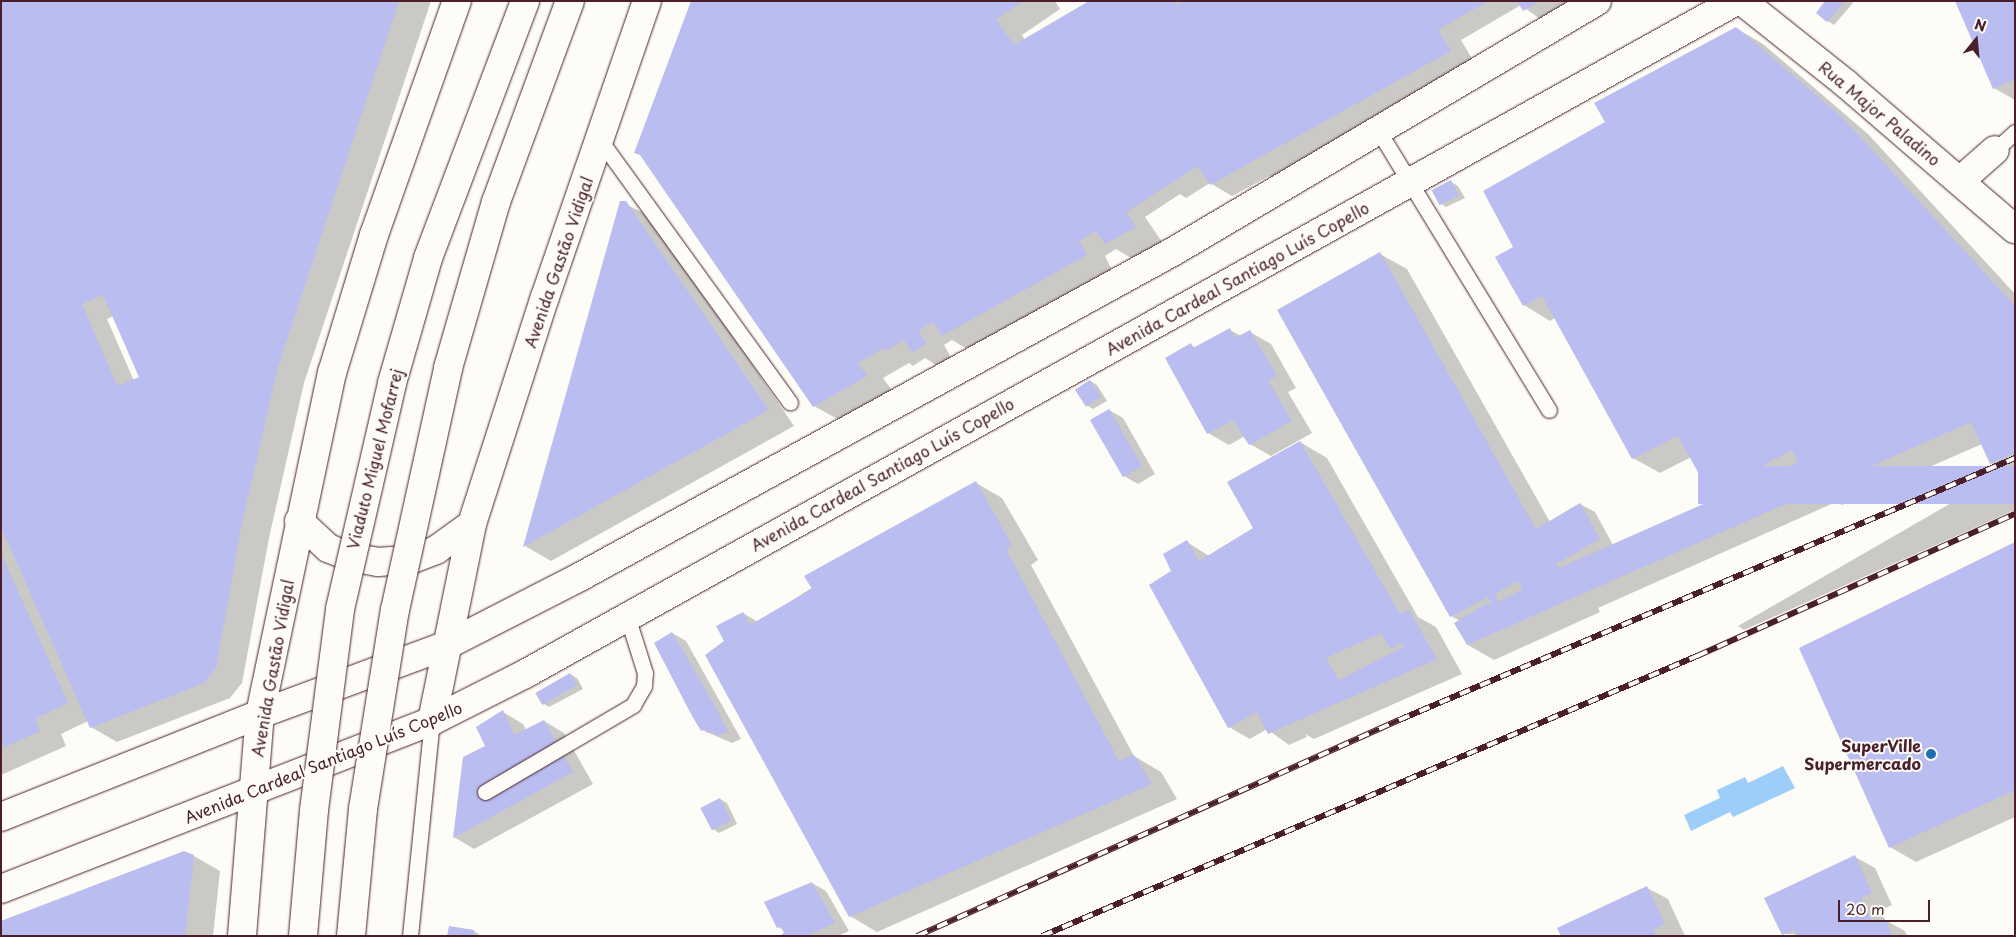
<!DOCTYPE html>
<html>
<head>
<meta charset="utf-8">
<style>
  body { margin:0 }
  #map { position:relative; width:2016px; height:937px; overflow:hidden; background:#fdfcf7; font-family:"Playpen Sans",sans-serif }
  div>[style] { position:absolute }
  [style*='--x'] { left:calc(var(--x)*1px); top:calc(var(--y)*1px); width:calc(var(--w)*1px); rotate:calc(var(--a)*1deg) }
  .water>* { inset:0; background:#9dcef9 }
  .shadow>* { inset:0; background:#0003 }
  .building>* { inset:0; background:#babdef; transform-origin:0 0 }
  .roads { filter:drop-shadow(0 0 1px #4a1f2b) drop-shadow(0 0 1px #4a1f2b) }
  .service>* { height:15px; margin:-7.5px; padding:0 7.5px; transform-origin:7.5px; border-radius:7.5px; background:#fdfcf7 }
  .minor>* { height:28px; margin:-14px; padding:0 14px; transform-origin:14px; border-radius:14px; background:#fdfcf7 }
  .rail>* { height:5.5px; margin-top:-2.75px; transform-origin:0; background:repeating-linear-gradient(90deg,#fdfcf7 0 11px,#4a1f2b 0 22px); box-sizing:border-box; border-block:1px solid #4a1f2b }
  .bridges { filter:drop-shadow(0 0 1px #4a1f2b) drop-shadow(0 0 1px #4a1f2b) }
  .trunk-bridge>* { height:28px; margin:-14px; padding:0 14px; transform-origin:14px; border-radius:14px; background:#fdfcf7 }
  .dots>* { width:14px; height:14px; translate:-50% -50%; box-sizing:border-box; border:2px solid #fdfcf7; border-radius:50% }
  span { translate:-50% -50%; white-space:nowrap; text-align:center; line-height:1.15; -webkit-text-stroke:4px #fdfcf7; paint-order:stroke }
  .street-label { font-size:16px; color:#4a1f2b }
  .poi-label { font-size:16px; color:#4a1f2b; font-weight:700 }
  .right { translate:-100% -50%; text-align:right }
  .frame { position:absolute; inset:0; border:2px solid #4a1f2b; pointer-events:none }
  .north { position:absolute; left:1951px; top:15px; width:50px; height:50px; -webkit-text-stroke:4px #fdfcf7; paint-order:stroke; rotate:17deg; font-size:14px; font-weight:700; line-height:20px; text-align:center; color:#4a1f2b }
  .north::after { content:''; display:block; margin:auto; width:18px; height:22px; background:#4a1f2b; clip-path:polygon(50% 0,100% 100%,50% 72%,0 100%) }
  .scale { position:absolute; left:1838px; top:900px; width:92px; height:22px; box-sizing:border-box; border:2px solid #4a1f2b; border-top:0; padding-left:6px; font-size:15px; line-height:18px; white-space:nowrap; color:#4a1f2b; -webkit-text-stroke:4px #fdfcf7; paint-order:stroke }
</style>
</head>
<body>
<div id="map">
  <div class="water">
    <i style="clip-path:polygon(1783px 766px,1795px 788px,1733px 817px,1730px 812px,1691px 831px,1684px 815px,1720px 798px,1717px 790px,1745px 777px,1748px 783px)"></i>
  </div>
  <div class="shadow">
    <i style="clip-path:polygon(evenodd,1px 1px,431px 1px,304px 383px,269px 538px,242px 683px,230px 698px,117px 742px,91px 727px,88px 721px,61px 734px,66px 746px,1px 775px,1px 1px,114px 316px,141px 378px,134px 381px,107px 319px,114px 316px)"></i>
    <i style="clip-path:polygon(692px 1px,1055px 1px,1060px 9px,1022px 35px,1025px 40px,1092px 1px,1581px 1px,1544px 22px,1521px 5px,1461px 40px,1476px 66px,1275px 179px,1269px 176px,1232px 196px,1210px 183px,1186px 198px,1180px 194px,1145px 217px,1162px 242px,1133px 259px,1116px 249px,1105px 256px,1112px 270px,969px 350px,952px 340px,944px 345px,952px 359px,939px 367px,925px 358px,913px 366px,909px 363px,883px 378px,893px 392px,841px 421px,814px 406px,642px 156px,636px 153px)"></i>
    <i style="clip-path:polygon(1827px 1px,1851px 1px,1853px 3px,1834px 25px,1828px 21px)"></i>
    <i style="clip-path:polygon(2015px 1px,2015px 100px,1994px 88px)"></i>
    <i style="clip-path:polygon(1736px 28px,1763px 44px,1868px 134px,2015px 294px,2015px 510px,1744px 630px,1738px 626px,2005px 472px,1991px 463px,1982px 444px,1842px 505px,1836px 502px,1598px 608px,1600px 612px,1494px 660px,1468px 645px,1460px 621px,1451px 616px,1380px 254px,1407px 269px,1550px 522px,1580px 504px,1595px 512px,1613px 545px,1720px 498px,1711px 493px,1691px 457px,1660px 473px,1633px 458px,1555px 318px,1550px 321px,1524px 305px,1515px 248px,1607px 123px)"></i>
    <i style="clip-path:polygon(1451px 182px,1458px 186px,1465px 198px,1446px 207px,1440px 203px)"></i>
    <i style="clip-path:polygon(621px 202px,652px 217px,794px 426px,551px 561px,525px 546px)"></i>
    <i style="clip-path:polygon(1230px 330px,1241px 336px,1250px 332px,1271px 344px,1296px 388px,1288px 392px,1312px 433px,1271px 456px,1250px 444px,1245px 436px,1229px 445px,1208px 433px,1191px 345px,1196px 348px)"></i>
    <i style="clip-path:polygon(1090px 381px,1097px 385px,1107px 401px,1093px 409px,1086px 405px)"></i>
    <i style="clip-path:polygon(1109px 410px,1123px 418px,1155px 474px,1138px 484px,1124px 476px)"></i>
    <i style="clip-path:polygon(1300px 442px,1327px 458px,1418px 617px,1436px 627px,1462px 674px,1314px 739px,1305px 734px,1307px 737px,1289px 745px,1267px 729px,1250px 739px,1229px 727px,1173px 571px,1187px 542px,1209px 556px,1255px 529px)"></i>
    <i style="clip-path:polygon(976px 483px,1002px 498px,1038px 560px,1031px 565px,1134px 756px,1161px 772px,1177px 799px,877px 932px,850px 916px,726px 642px,743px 613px,758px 622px)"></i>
    <i style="clip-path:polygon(2015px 544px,2015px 817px,1916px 862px,1890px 847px)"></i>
    <i style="clip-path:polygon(672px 633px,686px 641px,741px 739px,732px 743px,702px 730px)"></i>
    <i style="clip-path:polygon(570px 674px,577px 678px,583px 689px,549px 707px,542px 703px,536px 693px)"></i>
    <i style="clip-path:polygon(503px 712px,523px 724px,526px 730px,544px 721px,564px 733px,593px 784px,474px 849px,454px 837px)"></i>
    <i style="clip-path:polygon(720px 799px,727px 803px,737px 824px,719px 833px,713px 829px)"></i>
    <i style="clip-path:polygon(194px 856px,220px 871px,213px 936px,1px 936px)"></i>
    <i style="clip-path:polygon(1855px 857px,1875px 868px,1892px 905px,1881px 910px,1885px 920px,1905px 931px,1907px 936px,1783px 934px)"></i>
    <i style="clip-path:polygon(812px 883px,826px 891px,849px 931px,838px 936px,782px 936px,785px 931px,778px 927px)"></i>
    <i style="clip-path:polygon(1647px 888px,1668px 899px,1685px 936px,1562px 936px)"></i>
    <i style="clip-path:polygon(450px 927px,474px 931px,481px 936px,449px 936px)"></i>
  </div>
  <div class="building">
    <i style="clip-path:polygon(evenodd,1px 1px,399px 1px,278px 367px,242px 523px,216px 668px,204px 683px,90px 728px,1px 527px,1px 1px,103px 295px,139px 377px,117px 386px,82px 304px,103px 295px)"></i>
    <i style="clip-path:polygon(691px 1px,1023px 1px,996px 19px,1014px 45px,1089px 1px,1175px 1px,1177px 5px,1185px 1px,1488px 1px,1438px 30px,1451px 51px,1210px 185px,1198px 166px,1126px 212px,1136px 227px,1105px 244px,1096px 231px,1079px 241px,1087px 255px,942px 336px,933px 322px,918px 330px,927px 344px,912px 352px,904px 340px,886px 351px,883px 348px,858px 363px,867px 376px,813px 407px,640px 155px,634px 153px)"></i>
    <i style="clip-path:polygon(1517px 1px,1540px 1px,1523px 11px)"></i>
    <i style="clip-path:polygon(1825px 1px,1845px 1px,1827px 22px,1816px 13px)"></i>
    <i style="clip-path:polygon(1955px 1px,2015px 1px,2015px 79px,1993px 89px)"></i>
    <i style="clip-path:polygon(evenodd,1736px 27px,1842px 117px,2015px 306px,2015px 453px,1990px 464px,1971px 422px,1467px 645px,1454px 623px,1486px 604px,1492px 605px,1488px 597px,1450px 617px,1277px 310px,1380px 252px,1536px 529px,1580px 503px,1600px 539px,1556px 564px,1559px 568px,1798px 462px,1792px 450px,1710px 494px,1678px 436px,1632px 459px,1542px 296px,1523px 306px,1495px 257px,1513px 247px,1483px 191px,1605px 122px,1594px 103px,1736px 27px,1518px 581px,1522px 590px,1498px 602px,1495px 594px,1518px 581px)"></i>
    <i style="left:1451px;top:180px;width:17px;height:22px;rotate:62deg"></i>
    <i style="clip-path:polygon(620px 201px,626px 201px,769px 410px,523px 547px)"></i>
    <i style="clip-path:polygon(1230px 328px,1235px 338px,1250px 330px,1277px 376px,1268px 380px,1292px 421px,1249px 445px,1233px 420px,1207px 434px,1165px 358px,1191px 343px,1193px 348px)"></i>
    <i style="left:1090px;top:380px;width:20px;height:18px;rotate:57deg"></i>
    <i style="left:1109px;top:409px;width:66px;height:22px;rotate:60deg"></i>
    <i style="clip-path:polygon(evenodd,1300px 441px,1400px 614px,1409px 610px,1437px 659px,1268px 734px,1257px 712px,1228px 728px,1149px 585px,1171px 571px,1163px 554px,1187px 540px,1199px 561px,1253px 528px,1227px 482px,1300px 441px,1381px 633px,1390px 649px,1401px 643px,1405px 646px,1339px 680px,1326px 658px,1381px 633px)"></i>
    <i style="left:2015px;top:466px;width:38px;height:317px;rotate:90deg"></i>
    <i style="clip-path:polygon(976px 481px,1012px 545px,1006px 549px,1119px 761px,1134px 755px,1152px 784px,849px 917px,705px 655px,724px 641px,716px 626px,743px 612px,750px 625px,772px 612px,812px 589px,804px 576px)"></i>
    <i style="clip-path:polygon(2015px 542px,2015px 790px,1889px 848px,1799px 648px)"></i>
    <i style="clip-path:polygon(1px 553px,68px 703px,35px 719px,40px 731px,1px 749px)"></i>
    <i style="clip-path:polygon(672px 632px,712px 701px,728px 731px,717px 736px,713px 731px,707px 733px,705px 729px,701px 731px,691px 714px,654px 643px)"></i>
    <i style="left:570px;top:673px;width:14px;height:40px;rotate:60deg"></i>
    <i style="clip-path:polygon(503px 710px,514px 735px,544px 720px,573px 772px,453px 838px,463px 757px,485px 746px,476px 727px)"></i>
    <i style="left:720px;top:798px;width:25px;height:22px;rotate:63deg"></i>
    <i style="clip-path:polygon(184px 851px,194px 855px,185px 936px,1px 936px,1px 921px)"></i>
    <i style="clip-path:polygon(1855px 855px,1872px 893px,1861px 898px,1873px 923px,1884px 918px,1893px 936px,1796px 936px,1794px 930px,1782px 935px,1764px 898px)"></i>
    <i style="clip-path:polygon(812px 882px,835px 923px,806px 936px,779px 936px,784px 933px,781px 926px,777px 928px,764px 902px)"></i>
    <i style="clip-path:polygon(1647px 886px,1665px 924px,1654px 929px,1657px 936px,1561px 936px,1557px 928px)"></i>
    <i style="clip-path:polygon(449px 926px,474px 930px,474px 936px,447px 936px)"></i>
  </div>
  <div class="roads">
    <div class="service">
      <i style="--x:1378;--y:130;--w:328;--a:58.6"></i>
      <i style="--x:600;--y:140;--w:324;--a:54.1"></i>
      <i style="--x:1995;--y:150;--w:27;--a:-42"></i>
      <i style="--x:485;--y:792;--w:172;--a:-30.4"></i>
      <i style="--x:633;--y:705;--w:22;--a:-60"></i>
      <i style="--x:644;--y:686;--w:13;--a:-86"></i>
      <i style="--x:645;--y:673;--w:60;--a:-107.5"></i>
      <i style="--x:410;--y:936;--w:216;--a:-84.2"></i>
    </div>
    <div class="minor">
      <i style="--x:1742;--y:1;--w:132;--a:38.5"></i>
      <i style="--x:1845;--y:83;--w:224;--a:40.7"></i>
      <i style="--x:1961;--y:180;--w:45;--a:-41.4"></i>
      <i style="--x:299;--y:521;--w:40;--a:43"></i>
      <i style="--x:328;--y:548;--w:24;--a:22"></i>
      <i style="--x:350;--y:557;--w:28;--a:10"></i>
      <i style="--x:378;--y:562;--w:32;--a:-4"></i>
      <i style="--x:410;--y:560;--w:28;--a:-21"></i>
      <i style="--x:436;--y:550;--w:44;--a:-35.8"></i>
      <i style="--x:432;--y:721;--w:201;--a:-78.5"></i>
      <i style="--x:472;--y:524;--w:238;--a:-72.2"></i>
      <i style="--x:545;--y:297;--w:313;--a:-71"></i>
      <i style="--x:1;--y:817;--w:279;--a:-21.7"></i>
      <i style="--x:260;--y:714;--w:197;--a:-20.2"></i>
      <i style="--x:445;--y:646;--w:149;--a:-27.1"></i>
      <i style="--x:578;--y:578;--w:682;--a:-28.74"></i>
      <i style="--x:1176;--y:250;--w:489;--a:-30.6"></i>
      <i style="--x:1;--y:889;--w:463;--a:-21.3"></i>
      <i style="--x:432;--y:721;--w:104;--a:-26.8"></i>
      <i style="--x:525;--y:674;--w:1385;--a:-29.06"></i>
      <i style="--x:242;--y:936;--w:223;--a:-85.4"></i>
      <i style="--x:260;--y:714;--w:349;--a:-78.1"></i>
      <i style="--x:332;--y:373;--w:144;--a:-73.1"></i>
      <i style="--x:374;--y:235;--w:248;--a:-70.5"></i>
    </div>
  </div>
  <div class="rail">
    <i style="--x:917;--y:936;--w:528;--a:-24.14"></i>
    <i style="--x:1399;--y:720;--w:669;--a:-23.04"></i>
    <i style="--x:1042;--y:936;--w:712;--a:-23.15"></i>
    <i style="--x:1697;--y:656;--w:348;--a:-24.1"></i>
  </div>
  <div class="bridges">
    <div class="trunk-bridge">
      <i style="--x:303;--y:936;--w:126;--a:-85"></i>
      <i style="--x:314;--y:810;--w:203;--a:-82.6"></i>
      <i style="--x:340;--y:609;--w:232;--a:-77"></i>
      <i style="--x:392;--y:383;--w:130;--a:-73.9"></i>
      <i style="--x:428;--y:258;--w:275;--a:-69.3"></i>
      <i style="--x:351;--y:936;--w:128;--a:-84.6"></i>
      <i style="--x:363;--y:809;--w:202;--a:-80.9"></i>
      <i style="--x:395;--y:610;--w:248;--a:-77.6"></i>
      <i style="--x:448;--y:368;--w:173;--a:-73.9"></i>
      <i style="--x:496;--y:202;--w:214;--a:-69.8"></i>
    </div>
  </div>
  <div class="dots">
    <i style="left:1931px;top:754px;background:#1f6fb2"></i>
  </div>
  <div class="street-label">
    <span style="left:1880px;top:113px;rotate:40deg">Rua Major Paladino</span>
    <span style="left:558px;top:262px;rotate:-71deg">Avenida Gastão Vidigal</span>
    <span style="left:1237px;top:278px;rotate:-29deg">Avenida Cardeal Santiago Luís Copello</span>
    <span style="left:374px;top:459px;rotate:-76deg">Viaduto Miguel Mofarrej</span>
    <span style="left:882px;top:474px;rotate:-29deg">Avenida Cardeal Santiago Luís Copello</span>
    <span style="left:272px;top:668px;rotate:-80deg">Avenida Gastão Vidigal</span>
    <span style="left:323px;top:762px;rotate:-22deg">Avenida Cardeal Santiago Luís Copello</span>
  </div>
  <div class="poi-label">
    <span class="right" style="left:1921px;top:754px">SuperVille<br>Supermercado</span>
  </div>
  <div class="frame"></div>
  <div class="north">N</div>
  <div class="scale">20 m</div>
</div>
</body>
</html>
